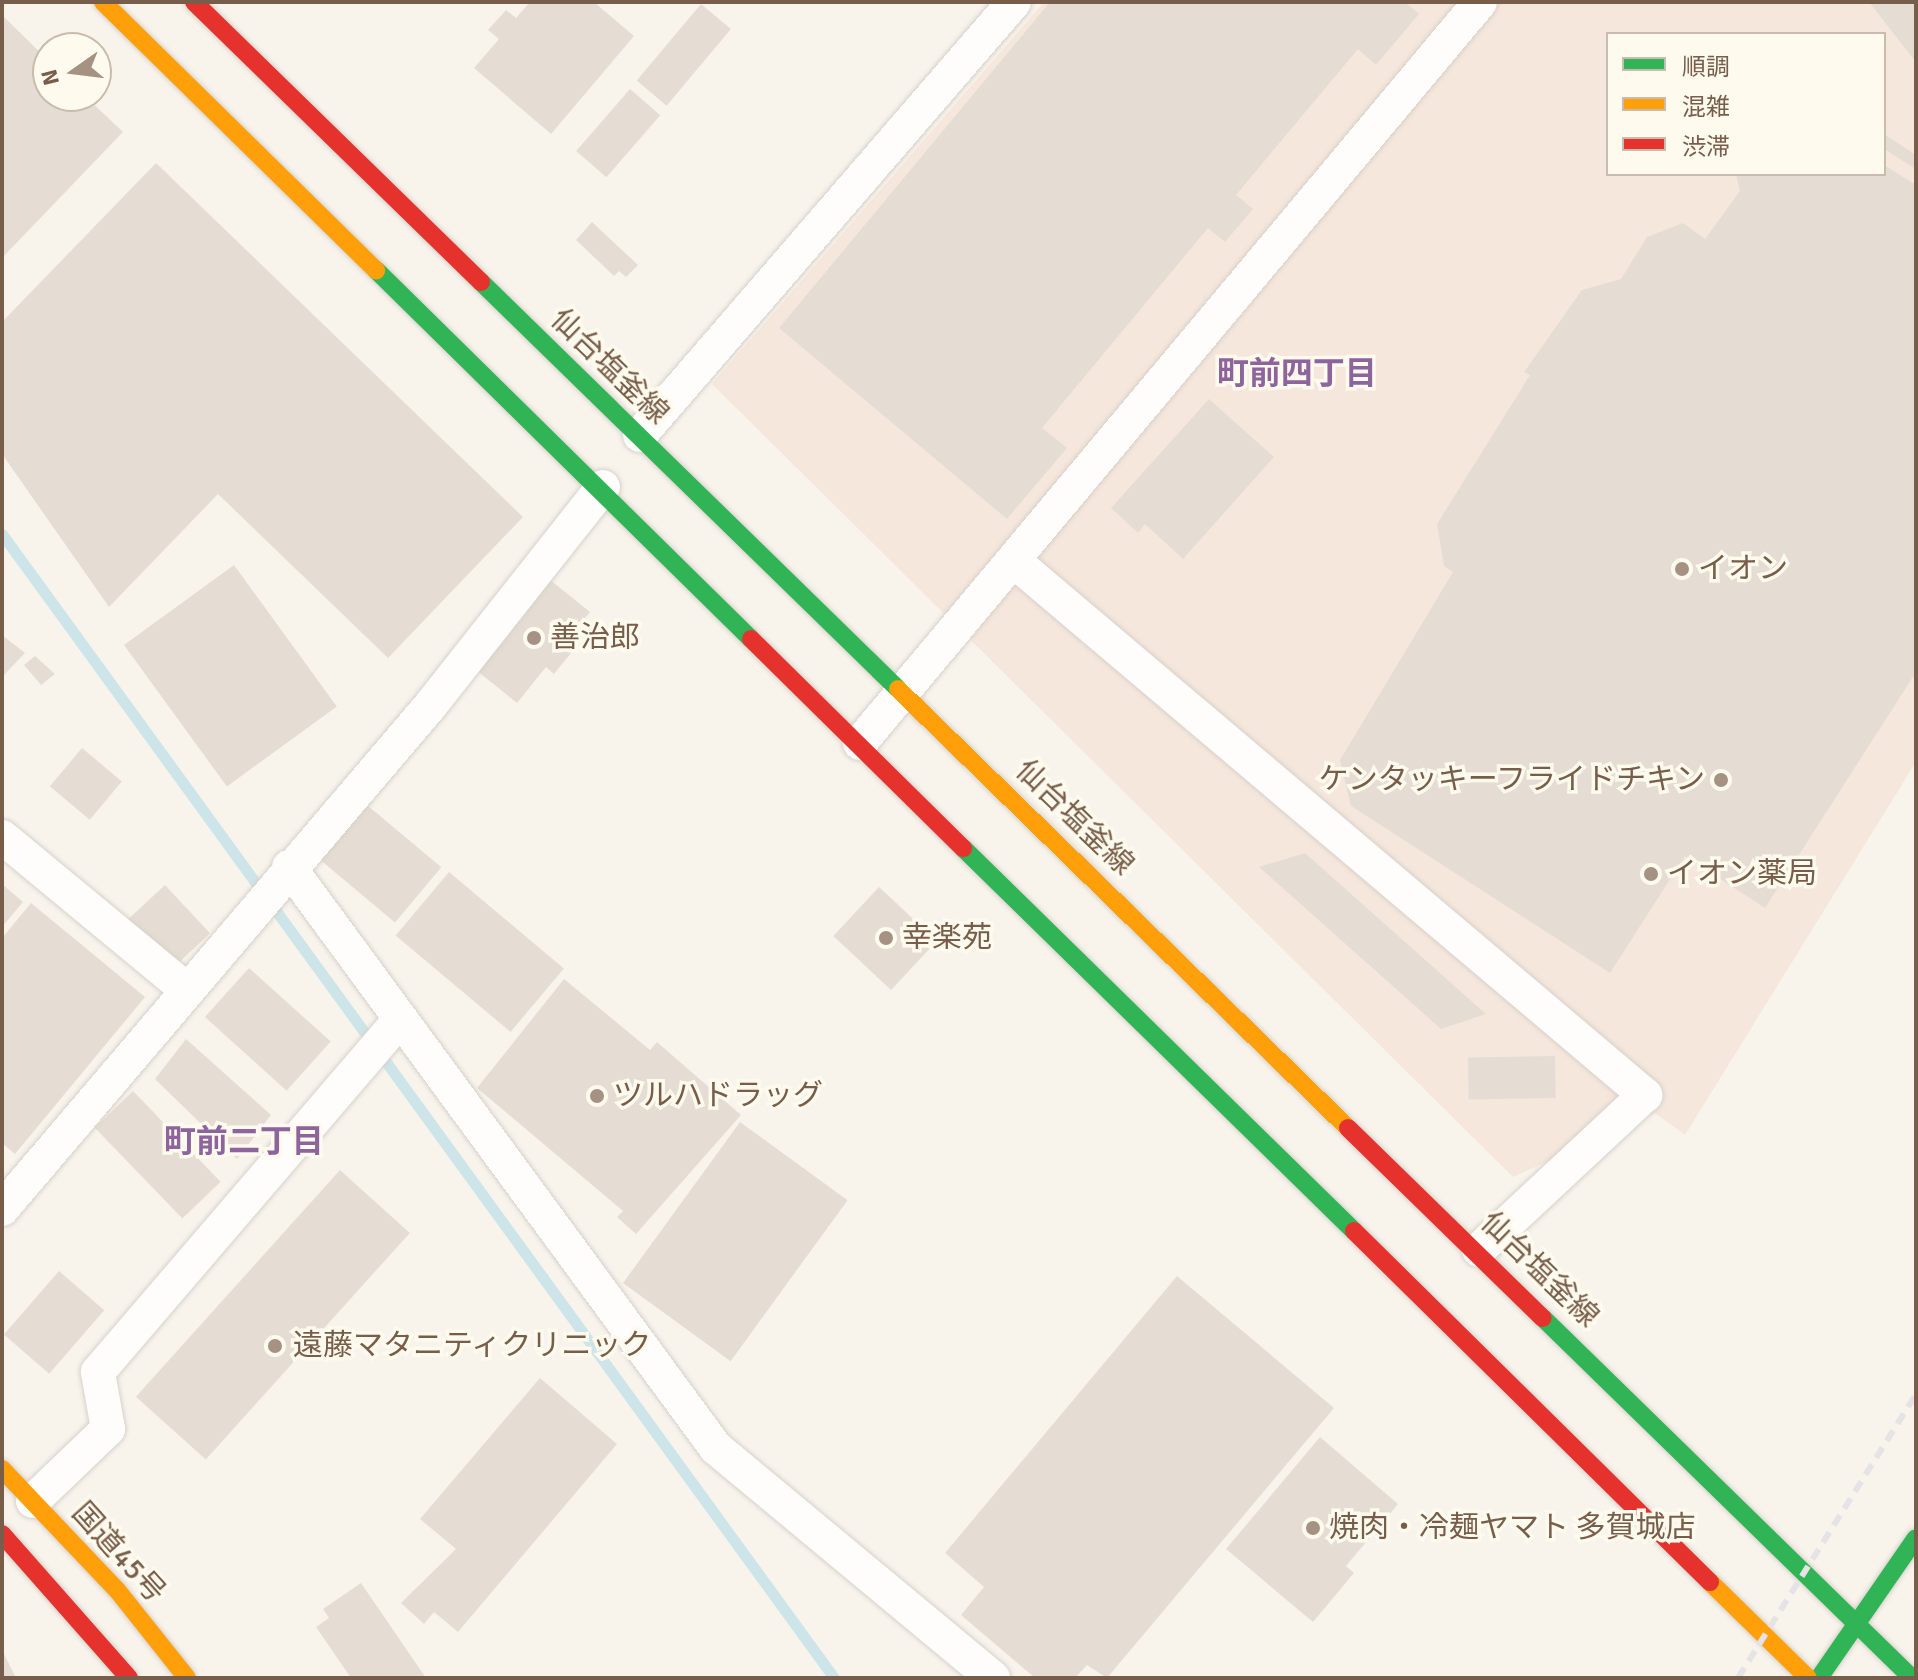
<!DOCTYPE html>
<html>
<head>
<meta charset="utf-8">
<style>
  body { margin:0 }
  #map { position:relative; width:1918px; height:1680px; overflow:hidden; background:#f8f4ec; font-family:Signika,"Noto Sans JP",sans-serif }
  div>[style] { position:absolute }
  [style*='--x'] { left:calc(var(--x)*1px); top:calc(var(--y)*1px); width:calc(var(--w)*1px); rotate:calc(var(--a)*1deg) }
  .commercial>* { inset:0; background:#f6e7dc }
  .stream>* { height:11px; margin:-5.5px; padding:0 5.5px; transform-origin:5.5px; border-radius:5.5px; background:#cde5e9 }
  .building>* { inset:0; background:#e5ddd3; transform-origin:0 0 }
  .roads { filter:drop-shadow(0 0 2px #d7d1ca) drop-shadow(0 0 2px #d7d1ca) }
  .street>* { height:34px; margin:-17px; padding:0 17px; transform-origin:17px; border-radius:17px; background:#fefdfc }
  .fast>* { height:18px; margin:-9px; padding:0 9px; transform-origin:9px; border-radius:9px; background:#30b455 }
  .slow>* { height:18px; margin:-9px; padding:0 9px; transform-origin:9px; border-radius:9px; background:#ff9f0a }
  .jam>* { height:18px; margin:-9px; padding:0 9px; transform-origin:9px; border-radius:9px; background:#e5322d }
  .rail>* { height:6px; margin-top:-3px; transform-origin:0; background:repeating-linear-gradient(90deg,#e5e3e5 0 12px,transparent 0 20px) }
  .dots>* { width:22px; height:22px; translate:-50% -50%; box-sizing:border-box; border:4px solid #fffaee; border-radius:50% }
  span { translate:-50% -50%; white-space:nowrap; text-align:center; line-height:1.15; -webkit-text-stroke:7px #fffaee; paint-order:stroke }
  .street-label { font-size:30px; color:#785e4a }
  .poi-label { font-size:30px; color:#785e4a }
  .left { translate:0 -50%; text-align:left }
  .right { translate:-100% -50%; text-align:right }
  .neighbourhood-label { font-size:32px; color:#8d659c; font-weight:700 }
  .frame { position:absolute; inset:0; border:4px solid #785e4a; pointer-events:none }
  .legend { position:absolute; left:1606px; top:32px; width:280px; height:144px; box-sizing:border-box; background:#fffaee; border:2px solid #c9bcac; margin:0; padding:10px 14px; list-style:none; font-size:24px; color:#785e4a }
  .legend li { display:flex; align-items:center; gap:16px; height:40px }
  .legend b { width:40px; border:2px solid #c9bcac }
  .north { position:absolute; left:32px; top:32px; width:80px; height:80px; box-sizing:border-box; background:#fffaee; border:2px solid #c9bcac; border-radius:50%; rotate:256deg; font-size:22px; font-weight:700; line-height:32px; text-align:center; color:#785e4a }
  .north::after { content:''; display:block; margin:auto; width:28px; height:36px; background:#a59283; clip-path:polygon(50% 0,100% 100%,50% 72%,0 100%) }
</style>
</head>
<body>
<div id="map">
  <div class="commercial">
    <i style="clip-path:polygon(evenodd,1044px 2px,1916px 2px,1916px 762px,1685px 1135px,1655px 1113px,1513px 1177px,712px 384px,1044px 2px,1608px 34px,1884px 34px,1884px 174px,1608px 174px,1608px 34px)"></i>
  </div>
  <div class="stream">
    <i style="--x:2;--y:534;--w:1415;--a:53.97"></i>
  </div>
  <div class="building">
    <i style="clip-path:polygon(530px 2px,594px 2px,634px 36px,551px 134px,474px 68px,499px 39px,488px 30px,506px 10px,516px 18px)"></i>
    <i style="clip-path:polygon(1050px 2px,1405px 2px,1419px 14px,1376px 65px,1358px 49px,1236px 195px,1253px 209px,1225px 242px,1208px 228px,1042px 428px,1067px 448px,1007px 519px,779px 328px)"></i>
    <i style="clip-path:polygon(1869px 2px,1916px 2px,1916px 62px)"></i>
    <i style="left:701px;top:4px;width:39px;height:100px;rotate:40deg"></i>
    <i style="clip-path:polygon(2px 15px,48px 60px,48px 96px,85px 96px,123px 132px,2px 258px)"></i>
    <i style="left:630px;top:89px;width:40px;height:82px;rotate:41deg"></i>
    <i style="clip-path:polygon(1884px 134px,1916px 155px,1914px 168px,1884px 149px)"></i>
    <i style="clip-path:polygon(156px 163px,523px 517px,388px 658px,218px 494px,109px 607px,2px 454px,2px 322px)"></i>
    <i style="clip-path:polygon(1884px 165px,1916px 185px,1916px 672px,1765px 908px,1685px 856px,1610px 973px,1351px 806px,1340px 760px,1453px 572px,1444px 566px,1437px 524px,1530px 375px,1524px 372px,1582px 290px,1621px 279px,1647px 237px,1683px 223px,1705px 239px,1740px 191px,1736px 174px,1884px 174px)"></i>
    <i style="clip-path:polygon(592px 222px,638px 265px,626px 277px,619px 271px,614px 276px,576px 240px)"></i>
    <i style="clip-path:polygon(1209px 399px,1274px 457px,1183px 559px,1145px 524px,1138px 533px,1111px 508px)"></i>
    <i style="left:234px;top:565px;width:175px;height:136px;rotate:54deg"></i>
    <i style="clip-path:polygon(549px 579px,590px 612px,566px 641px,575px 648px,554px 674px,546px 667px,517px 703px,476px 670px)"></i>
    <i style="clip-path:polygon(2px 635px,25px 653px,2px 677px)"></i>
    <i style="clip-path:polygon(35px 656px,55px 674px,41px 685px,24px 665px)"></i>
    <i style="left:82px;top:748px;width:52px;height:50px;rotate:40deg"></i>
    <i style="left:367px;top:805px;width:97px;height:72px;rotate:40deg"></i>
    <i style="clip-path:polygon(1305px 853px,1486px 1014px,1441px 1029px,1259px 867px)"></i>
    <i style="left:449px;top:872px;width:150px;height:83px;rotate:40deg"></i>
    <i style="clip-path:polygon(2px 884px,23px 902px,2px 927px)"></i>
    <i style="left:165px;top:885px;width:66px;height:57px;rotate:47deg"></i>
    <i style="left:879px;top:887px;width:79px;height:67px;rotate:43deg"></i>
    <i style="clip-path:polygon(31px 903px,145px 997px,15px 1154px,2px 1143px,2px 938px)"></i>
    <i style="left:249px;top:968px;width:110px;height:66px;rotate:42deg"></i>
    <i style="clip-path:polygon(564px 979px,650px 1050px,657px 1042px,741px 1115px,636px 1234px,617px 1217px,623px 1211px,477px 1088px)"></i>
    <i style="clip-path:polygon(186px 1039px,271px 1115px,237px 1159px,155px 1079px)"></i>
    <i style="left:1555px;top:1056px;width:42px;height:87px;rotate:89deg"></i>
    <i style="left:133px;top:1091px;width:126px;height:53px;rotate:46deg"></i>
    <i style="left:740px;top:1122px;width:133px;height:199px;rotate:36deg"></i>
    <i style="left:340px;top:1170px;width:94px;height:305px;rotate:42deg"></i>
    <i style="left:59px;top:1271px;width:60px;height:84px;rotate:41deg"></i>
    <i style="clip-path:polygon(1177px 1276px,1334px 1408px,1107px 1678px,1087px 1665px,1075px 1678px,1035px 1678px,961px 1615px,984px 1587px,945px 1553px)"></i>
    <i style="clip-path:polygon(540px 1378px,617px 1444px,458px 1632px,434px 1612px,424px 1624px,401px 1603px,456px 1549px,420px 1519px)"></i>
    <i style="clip-path:polygon(1320px 1437px,1398px 1504px,1346px 1566px,1354px 1573px,1313px 1622px,1226px 1549px)"></i>
    <i style="clip-path:polygon(361px 1583px,426px 1678px,351px 1678px,316px 1627px,329px 1618px,323px 1609px)"></i>
    <i style="clip-path:polygon(2px 1650px,16px 1678px,2px 1678px)"></i>
  </div>
  <div class="roads">
    <div class="street">
      <i style="--x:640;--y:435;--w:572;--a:-49.18"></i>
      <i style="--x:1014;--y:561;--w:827;--a:40.24"></i>
      <i style="--x:1645;--y:1095;--w:227;--a:137"></i>
      <i style="--x:860;--y:743;--w:966;--a:-50.08"></i>
      <i style="--x:2;--y:837;--w:241;--a:39.6"></i>
      <i style="--x:289;--y:867;--w:721;--a:53.69"></i>
      <i style="--x:716;--y:1448;--w:360;--a:39.7"></i>
      <i style="--x:2;--y:1209;--w:660;--a:-49.61"></i>
      <i style="--x:430;--y:706;--w:279;--a:-51.7"></i>
      <i style="--x:33;--y:1501;--w:104;--a:-43.8"></i>
      <i style="--x:108;--y:1429;--w:58;--a:-100"></i>
      <i style="--x:98;--y:1372;--w:462;--a:-49.4"></i>
    </div>
    <div class="fast">
      <i style="--x:376;--y:270;--w:526;--a:44.54"></i>
      <i style="--x:481;--y:282;--w:583;--a:44.3"></i>
      <i style="--x:963;--y:848;--w:547;--a:44.41"></i>
      <i style="--x:1543;--y:1318;--w:516;--a:44.29"></i>
      <i style="--x:1819;--y:1678;--w:170;--a:-55.3"></i>
    </div>
    <div class="slow">
      <i style="--x:103;--y:2;--w:383;--a:44.5"></i>
      <i style="--x:898;--y:689;--w:629;--a:44.29"></i>
      <i style="--x:2;--y:1469;--w:167;--a:46.5"></i>
      <i style="--x:117;--y:1590;--w:112;--a:51.5"></i>
      <i style="--x:1710;--y:1582;--w:137;--a:44.4"></i>
    </div>
    <div class="jam">
      <i style="--x:194;--y:2;--w:401;--a:44.3"></i>
      <i style="--x:751;--y:639;--w:298;--a:44.6"></i>
      <i style="--x:1348;--y:1128;--w:272;--a:44.3"></i>
      <i style="--x:1354;--y:1231;--w:500;--a:44.6"></i>
      <i style="--x:2;--y:1534;--w:192;--a:48.6"></i>
    </div>
  </div>
  <div class="rail">
    <i style="--x:1738;--y:1678;--w:335;--a:-57.9"></i>
  </div>
  <div class="dots">
    <i style="left:1682px;top:569px;background:#a59283"></i>
    <i style="left:534px;top:638px;background:#a59283"></i>
    <i style="left:1721px;top:780px;background:#a59283"></i>
    <i style="left:1651px;top:874px;background:#a59283"></i>
    <i style="left:886px;top:938px;background:#a59283"></i>
    <i style="left:597px;top:1096px;background:#a59283"></i>
    <i style="left:275px;top:1346px;background:#a59283"></i>
    <i style="left:1313px;top:1528px;background:#a59283"></i>
  </div>
  <div class="street-label">
    <span style="left:609px;top:367px;rotate:44deg">仙台塩釜線</span>
    <span style="left:1074px;top:818px;rotate:44deg">仙台塩釜線</span>
    <span style="left:1539px;top:1270px;rotate:44deg">仙台塩釜線</span>
    <span style="left:118px;top:1553px;rotate:48deg">国道45号</span>
  </div>
  <div class="poi-label">
    <span class="left" style="left:1698px;top:569px">イオン</span>
    <span class="left" style="left:550px;top:638px">善治郎</span>
    <span class="right" style="left:1705px;top:780px">ケンタッキーフライドチキン</span>
    <span class="left" style="left:1667px;top:874px">イオン薬局</span>
    <span class="left" style="left:902px;top:938px">幸楽苑</span>
    <span class="left" style="left:613px;top:1096px">ツルハドラッグ</span>
    <span class="left" style="left:293px;top:1346px">遠藤マタニティクリニック</span>
    <span class="left" style="left:1329px;top:1528px">焼肉・冷麺ヤマト 多賀城店</span>
  </div>
  <div class="neighbourhood-label">
    <span style="left:1297px;top:374px">町前四丁目</span>
    <span style="left:244px;top:1142px">町前二丁目</span>
  </div>
  <div class="frame"></div>
  <ul class="legend">
  <li><b style="height:10px;background:#30b455"></b>順調</li>
  <li><b style="height:10px;background:#ff9f0a"></b>混雑</li>
  <li><b style="height:10px;background:#e5322d"></b>渋滞</li>
  </ul>
  <div class="north">N</div>
</div>
</body>
</html>
